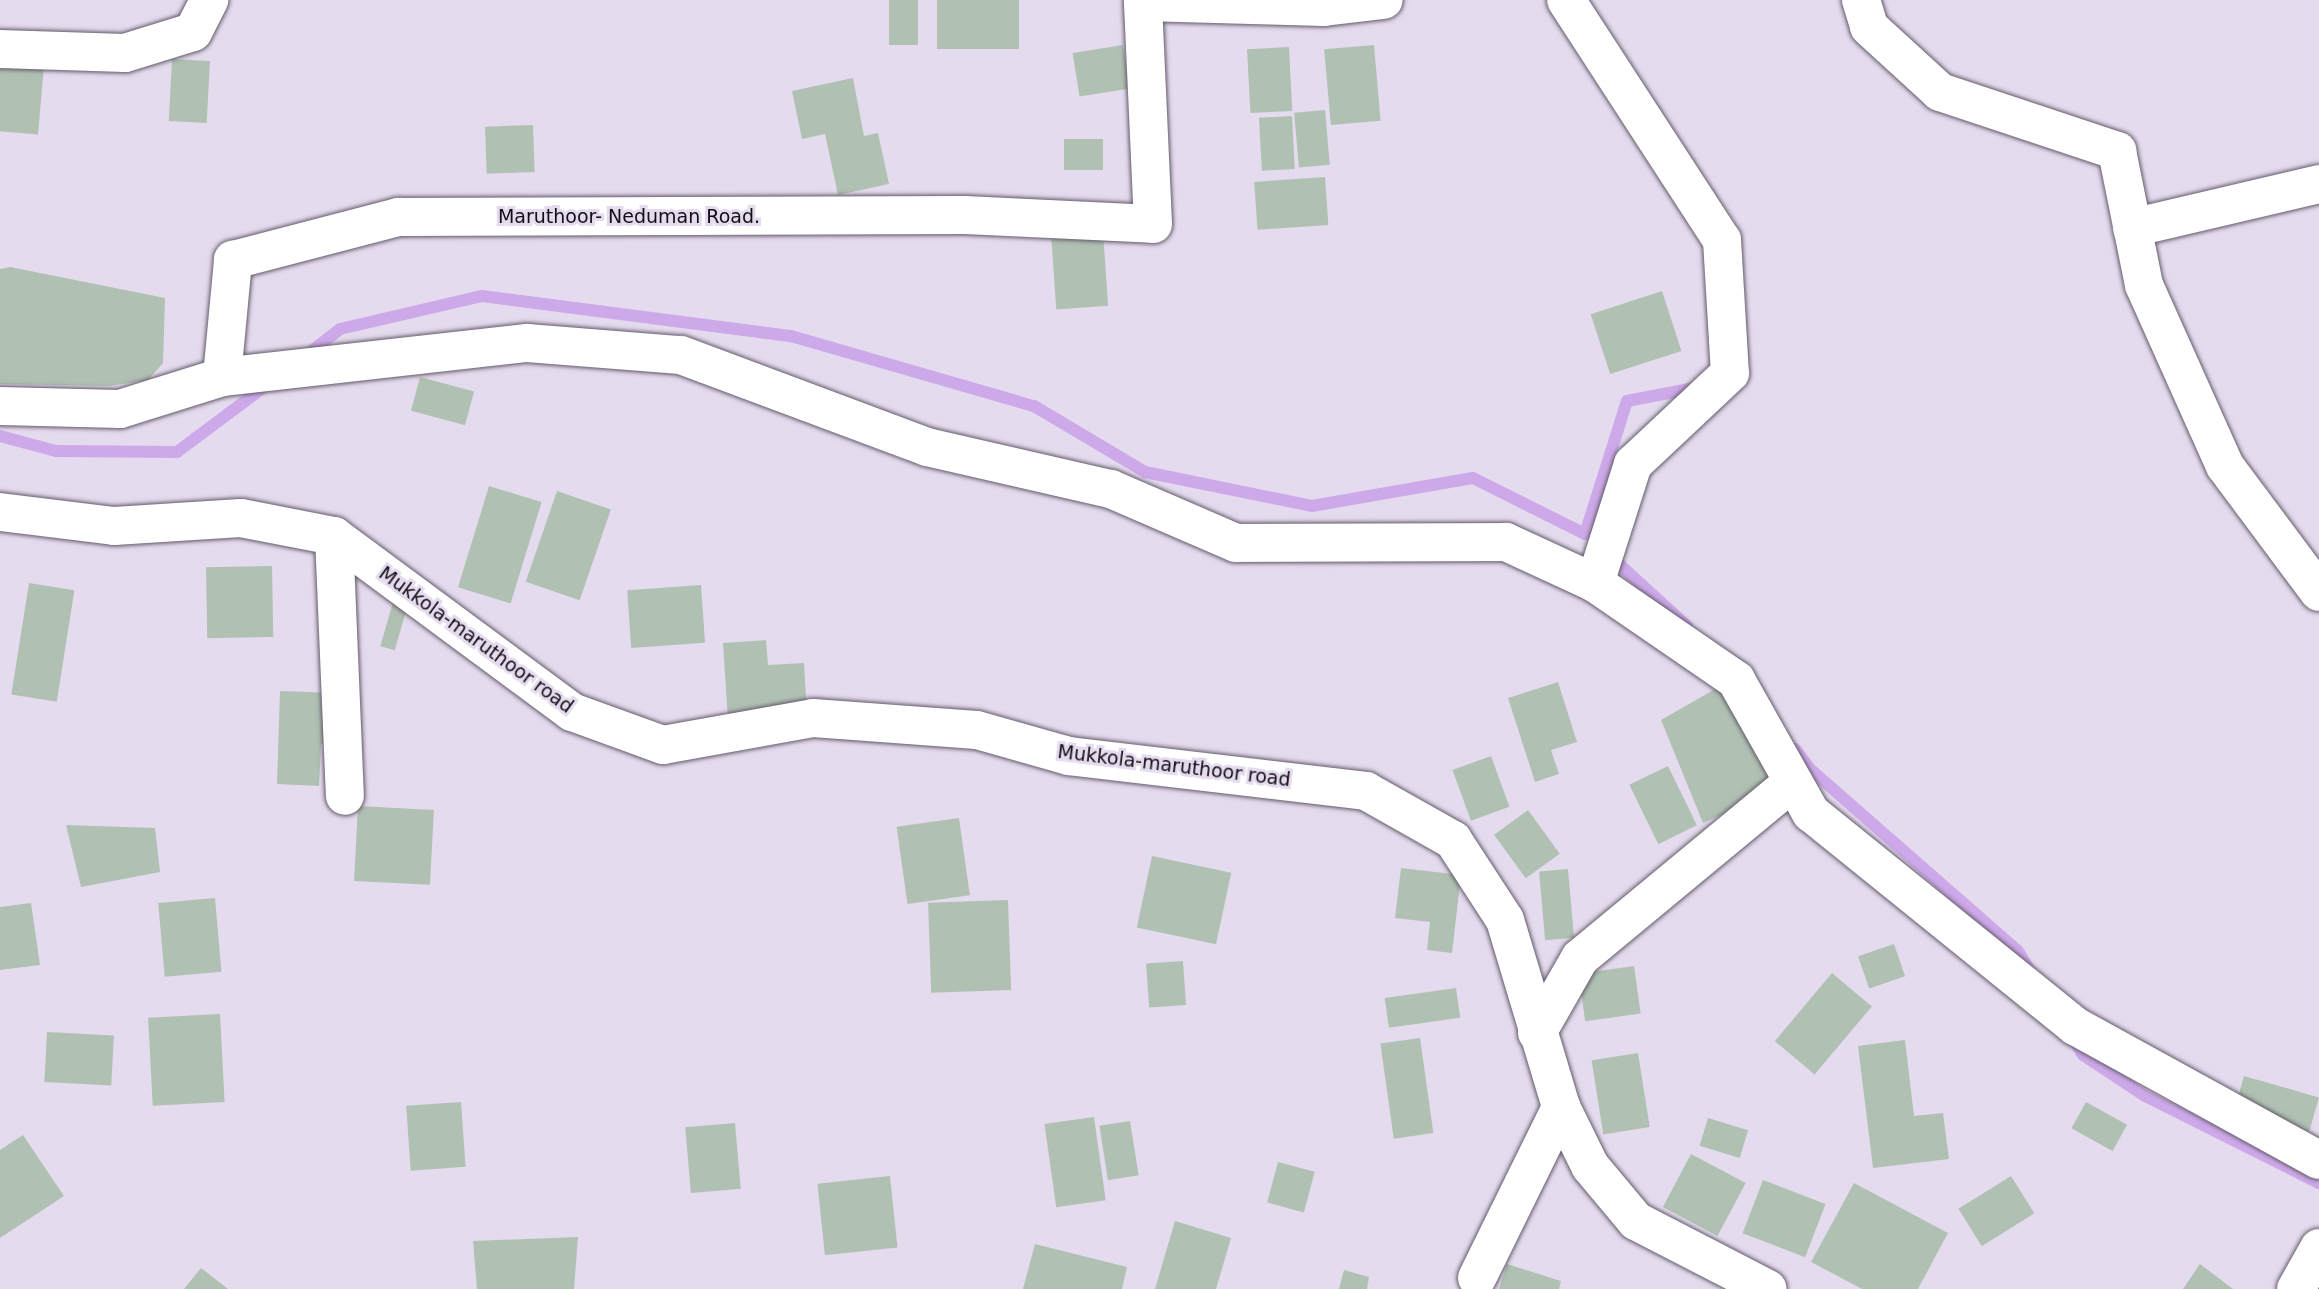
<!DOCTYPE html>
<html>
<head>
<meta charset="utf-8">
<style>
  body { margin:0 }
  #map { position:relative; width:2319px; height:1289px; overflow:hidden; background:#e5dbee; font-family:"DejaVu Sans",sans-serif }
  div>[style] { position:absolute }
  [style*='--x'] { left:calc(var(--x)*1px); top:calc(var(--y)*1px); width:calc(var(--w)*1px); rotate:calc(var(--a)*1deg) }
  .stream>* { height:12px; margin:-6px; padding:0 6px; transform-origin:6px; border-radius:6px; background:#cea9ea }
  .building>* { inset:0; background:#b0c1b3; transform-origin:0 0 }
  .roads { filter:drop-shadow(0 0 2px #635b6b) drop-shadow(0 0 2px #635b6b) }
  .minor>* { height:38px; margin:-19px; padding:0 19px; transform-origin:19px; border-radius:19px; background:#fff }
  span { translate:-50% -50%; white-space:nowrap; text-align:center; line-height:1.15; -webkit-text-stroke:6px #e5dbee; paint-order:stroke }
  .street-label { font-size:19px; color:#110e14 }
</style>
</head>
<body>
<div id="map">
  <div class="stream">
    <i style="--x:305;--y:356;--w:44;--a:-37.6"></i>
    <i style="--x:340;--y:329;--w:146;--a:-13.1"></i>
    <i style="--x:482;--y:296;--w:312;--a:7.4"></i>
    <i style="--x:791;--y:336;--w:253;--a:16.1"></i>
    <i style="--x:1034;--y:406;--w:129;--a:30.7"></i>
    <i style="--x:1145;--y:472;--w:170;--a:11.5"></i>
    <i style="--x:1312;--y:506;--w:163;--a:-9.9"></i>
    <i style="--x:1473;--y:478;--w:125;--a:26.6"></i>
    <i style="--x:1585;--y:534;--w:139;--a:-72.5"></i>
    <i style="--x:1627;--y:401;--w:74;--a:-10.9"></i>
    <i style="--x:0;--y:436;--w:58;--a:15"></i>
    <i style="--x:56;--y:451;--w:121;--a:0.5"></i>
    <i style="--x:177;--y:452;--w:114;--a:-36.8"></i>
    <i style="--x:1610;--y:556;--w:104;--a:42.3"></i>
    <i style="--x:1795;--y:749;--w:25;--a:53"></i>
    <i style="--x:1810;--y:769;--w:276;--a:41.2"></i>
    <i style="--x:2018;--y:951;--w:23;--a:59"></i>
    <i style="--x:2074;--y:1040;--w:17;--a:59"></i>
    <i style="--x:2083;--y:1055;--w:74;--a:33.5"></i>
    <i style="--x:2145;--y:1096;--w:195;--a:26.6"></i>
  </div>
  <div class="building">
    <i style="left:889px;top:0;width:29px;height:45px"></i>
    <i style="left:937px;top:0;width:82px;height:49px"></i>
    <i style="left:1123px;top:45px;width:44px;height:51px;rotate:81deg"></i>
    <i style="left:1374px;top:45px;width:76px;height:50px;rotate:85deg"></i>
    <i style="left:1289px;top:47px;width:64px;height:42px;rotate:87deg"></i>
    <i style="left:172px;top:59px;width:38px;height:62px;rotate:3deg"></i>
    <i style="left:0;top:64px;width:44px;height:67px;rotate:5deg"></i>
    <i style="clip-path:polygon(853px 78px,864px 136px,878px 133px,889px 184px,838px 195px,825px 134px,802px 139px,792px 91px)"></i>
    <i style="left:1325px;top:110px;width:55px;height:31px;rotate:85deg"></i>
    <i style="left:1292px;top:116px;width:53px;height:33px;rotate:87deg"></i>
    <i style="left:533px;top:125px;width:47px;height:48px;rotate:88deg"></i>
    <i style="left:1064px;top:139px;width:39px;height:31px"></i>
    <i style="left:1325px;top:177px;width:48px;height:71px;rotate:86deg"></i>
    <i style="left:1103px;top:232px;width:74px;height:52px;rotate:86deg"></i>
    <i style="clip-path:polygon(10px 267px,165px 298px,163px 363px,148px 380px,109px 386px,0 384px,0 269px)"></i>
    <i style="left:1662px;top:291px;width:63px;height:75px;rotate:72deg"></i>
    <i style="left:420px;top:377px;width:56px;height:35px;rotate:15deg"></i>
    <i style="left:489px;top:486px;width:55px;height:106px;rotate:17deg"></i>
    <i style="left:557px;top:491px;width:57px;height:96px;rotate:19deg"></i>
    <i style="left:272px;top:566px;width:71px;height:66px;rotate:89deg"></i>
    <i style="left:29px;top:583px;width:46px;height:113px;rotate:9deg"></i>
    <i style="left:701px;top:585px;width:58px;height:74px;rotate:86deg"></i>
    <i style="left:393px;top:602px;width:15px;height:46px;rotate:16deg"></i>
    <i style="clip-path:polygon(766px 640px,768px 665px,804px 663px,807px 714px,728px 720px,723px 643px)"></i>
    <i style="clip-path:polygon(1731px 680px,1785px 787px,1703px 823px,1661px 720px)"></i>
    <i style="clip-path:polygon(1558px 682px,1577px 742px,1551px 750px,1559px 774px,1535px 782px,1508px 698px)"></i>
    <i style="clip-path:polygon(280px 691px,335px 693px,333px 744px,321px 744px,319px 786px,277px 784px)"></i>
    <i style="left:1491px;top:756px;width:54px;height:41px;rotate:70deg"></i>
    <i style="left:1668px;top:766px;width:66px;height:43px;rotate:64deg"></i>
    <i style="left:358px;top:806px;width:76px;height:75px;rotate:3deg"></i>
    <i style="left:1528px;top:810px;width:54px;height:42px;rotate:54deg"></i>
    <i style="left:959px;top:818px;width:78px;height:63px;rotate:82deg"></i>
    <i style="clip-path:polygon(66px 825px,155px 828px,160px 872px,81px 887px)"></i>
    <i style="left:1152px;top:856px;width:81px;height:73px;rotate:12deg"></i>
    <i style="clip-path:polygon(1401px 868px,1461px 875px,1452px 953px,1427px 950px,1430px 922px,1395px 918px)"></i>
    <i style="left:1568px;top:869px;width:69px;height:29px;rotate:85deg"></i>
    <i style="left:215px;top:898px;width:74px;height:57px;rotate:85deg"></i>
    <i style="left:1008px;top:900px;width:90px;height:80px;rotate:88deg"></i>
    <i style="clip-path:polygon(31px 903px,40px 965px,0 970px,0 907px)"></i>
    <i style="left:1894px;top:944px;width:34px;height:38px;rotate:71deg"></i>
    <i style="left:1183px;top:961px;width:44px;height:37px;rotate:86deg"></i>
    <i style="left:1634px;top:966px;width:48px;height:56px;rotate:82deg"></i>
    <i style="left:1832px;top:973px;width:52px;height:89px;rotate:40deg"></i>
    <i style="left:1456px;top:988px;width:30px;height:72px;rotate:82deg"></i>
    <i style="left:220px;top:1014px;width:88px;height:72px;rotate:87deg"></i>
    <i style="left:47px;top:1032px;width:67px;height:50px;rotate:3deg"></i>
    <i style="left:1420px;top:1038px;width:96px;height:40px;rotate:82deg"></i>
    <i style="clip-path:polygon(1905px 1040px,1914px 1116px,1943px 1113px,1949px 1159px,1873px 1168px,1858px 1046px)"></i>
    <i style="left:1638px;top:1053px;width:75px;height:47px;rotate:81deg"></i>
    <i style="left:2244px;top:1076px;width:78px;height:35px;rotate:16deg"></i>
    <i style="left:461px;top:1102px;width:65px;height:55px;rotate:86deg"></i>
    <i style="left:2086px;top:1102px;width:47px;height:30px;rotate:29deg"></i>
    <i style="left:1094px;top:1117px;width:84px;height:50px;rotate:82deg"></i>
    <i style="left:1708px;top:1118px;width:42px;height:29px;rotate:17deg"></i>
    <i style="left:1130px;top:1121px;width:55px;height:31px;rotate:81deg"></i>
    <i style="left:735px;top:1123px;width:66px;height:50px;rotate:85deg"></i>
    <i style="clip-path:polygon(23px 1135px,64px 1196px,0 1238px,0 1150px)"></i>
    <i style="left:1691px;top:1154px;width:62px;height:60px;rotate:28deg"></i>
    <i style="left:1278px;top:1162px;width:38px;height:42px;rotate:15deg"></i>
    <i style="left:890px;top:1176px;width:72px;height:73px;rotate:84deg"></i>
    <i style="left:2011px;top:1176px;width:44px;height:62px;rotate:58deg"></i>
    <i style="left:1763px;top:1180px;width:67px;height:57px;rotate:21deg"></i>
    <i style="clip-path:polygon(1854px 1183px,1948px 1233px,1918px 1289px,1862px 1289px,1811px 1262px)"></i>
    <i style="clip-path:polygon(1175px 1221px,1231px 1238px,1216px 1289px,1155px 1289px)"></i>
    <i style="clip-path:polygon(578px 1237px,574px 1289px,477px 1289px,473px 1241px)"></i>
    <i style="clip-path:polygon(1035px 1244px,1127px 1267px,1122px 1289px,1023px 1289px)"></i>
    <i style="clip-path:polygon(1507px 1264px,1561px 1281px,1559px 1289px,1499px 1289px)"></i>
    <i style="clip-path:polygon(2200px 1264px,2233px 1289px,2183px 1289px)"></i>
    <i style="clip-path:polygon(201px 1268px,228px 1289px,184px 1289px)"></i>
    <i style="clip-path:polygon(1344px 1270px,1369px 1277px,1367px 1289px,1339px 1289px)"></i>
  </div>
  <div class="roads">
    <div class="minor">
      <i style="--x:1566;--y:0;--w:286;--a:57"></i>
      <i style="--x:1722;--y:240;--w:133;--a:86.6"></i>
      <i style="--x:1730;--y:373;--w:133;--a:136.8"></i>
      <i style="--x:1633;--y:464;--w:125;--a:107.7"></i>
      <i style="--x:1861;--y:0;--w:28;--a:73"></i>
      <i style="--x:1869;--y:27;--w:96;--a:42.5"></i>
      <i style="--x:1940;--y:92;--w:187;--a:18.4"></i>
      <i style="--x:2117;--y:151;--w:137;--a:78.6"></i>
      <i style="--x:2144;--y:285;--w:198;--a:65.9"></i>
      <i style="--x:2225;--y:466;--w:157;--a:53.3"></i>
      <i style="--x:0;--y:49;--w:125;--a:1.8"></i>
      <i style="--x:125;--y:53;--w:71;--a:-17.2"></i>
      <i style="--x:193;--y:32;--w:36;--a:-63"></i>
      <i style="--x:2132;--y:228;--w:192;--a:-13.2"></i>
      <i style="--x:222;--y:377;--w:307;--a:-6.4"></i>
      <i style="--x:527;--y:343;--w:154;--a:4.5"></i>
      <i style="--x:681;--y:355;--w:263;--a:20.5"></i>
      <i style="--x:927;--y:447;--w:189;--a:12.9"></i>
      <i style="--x:1111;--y:489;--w:136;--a:23.4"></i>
      <i style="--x:1236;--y:543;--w:270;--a:-0.2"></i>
      <i style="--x:1506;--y:542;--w:98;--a:24.7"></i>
      <i style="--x:1595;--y:583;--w:171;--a:34.5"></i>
      <i style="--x:1736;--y:680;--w:153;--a:60.6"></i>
      <i style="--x:1811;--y:813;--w:339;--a:38.9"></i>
      <i style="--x:2075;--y:1026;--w:278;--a:28.8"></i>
      <i style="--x:0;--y:406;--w:120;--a:1.4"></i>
      <i style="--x:120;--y:409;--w:107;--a:-17.4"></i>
      <i style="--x:222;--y:377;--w:118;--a:-84.6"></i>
      <i style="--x:233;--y:260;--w:171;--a:-14.6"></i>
      <i style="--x:398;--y:217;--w:567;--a:-0.2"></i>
      <i style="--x:965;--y:215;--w:188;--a:2.7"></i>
      <i style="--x:1153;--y:224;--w:222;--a:-92.6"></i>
      <i style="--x:1143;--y:2;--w:181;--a:1.6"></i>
      <i style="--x:1324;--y:7;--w:60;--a:-6.7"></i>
      <i style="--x:0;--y:512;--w:115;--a:7"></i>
      <i style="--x:114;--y:526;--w:127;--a:-3.6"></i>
      <i style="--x:241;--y:518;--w:95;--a:11"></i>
      <i style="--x:334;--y:536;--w:296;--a:36.5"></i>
      <i style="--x:572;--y:712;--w:97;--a:19.9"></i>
      <i style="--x:663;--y:745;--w:152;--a:-10.2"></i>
      <i style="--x:813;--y:718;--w:164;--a:4.2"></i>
      <i style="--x:977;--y:730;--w:96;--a:15.8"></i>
      <i style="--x:1069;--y:756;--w:299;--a:6.7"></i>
      <i style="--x:1366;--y:791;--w:100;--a:29.4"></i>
      <i style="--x:1453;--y:840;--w:95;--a:57"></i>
      <i style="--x:1505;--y:920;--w:195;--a:73.3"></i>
      <i style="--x:1561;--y:1107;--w:66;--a:63.8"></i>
      <i style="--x:1590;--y:1166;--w:72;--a:50.1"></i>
      <i style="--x:1636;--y:1221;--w:148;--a:27.3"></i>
      <i style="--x:334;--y:536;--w:260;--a:87.6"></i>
      <i style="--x:1537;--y:1033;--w:86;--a:-60.2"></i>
      <i style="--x:1580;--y:958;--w:276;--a:-39.6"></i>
      <i style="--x:1477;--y:1278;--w:191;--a:-63.8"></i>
      <i style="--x:2296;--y:1289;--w:47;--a:-60.7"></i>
    </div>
  </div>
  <div class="street-label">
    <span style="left:629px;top:217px">Maruthoor- Neduman Road.</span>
    <span style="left:476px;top:640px;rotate:36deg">Mukkola-maruthoor road</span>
    <span style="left:1174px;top:766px;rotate:7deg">Mukkola-maruthoor road</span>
  </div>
</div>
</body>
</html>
